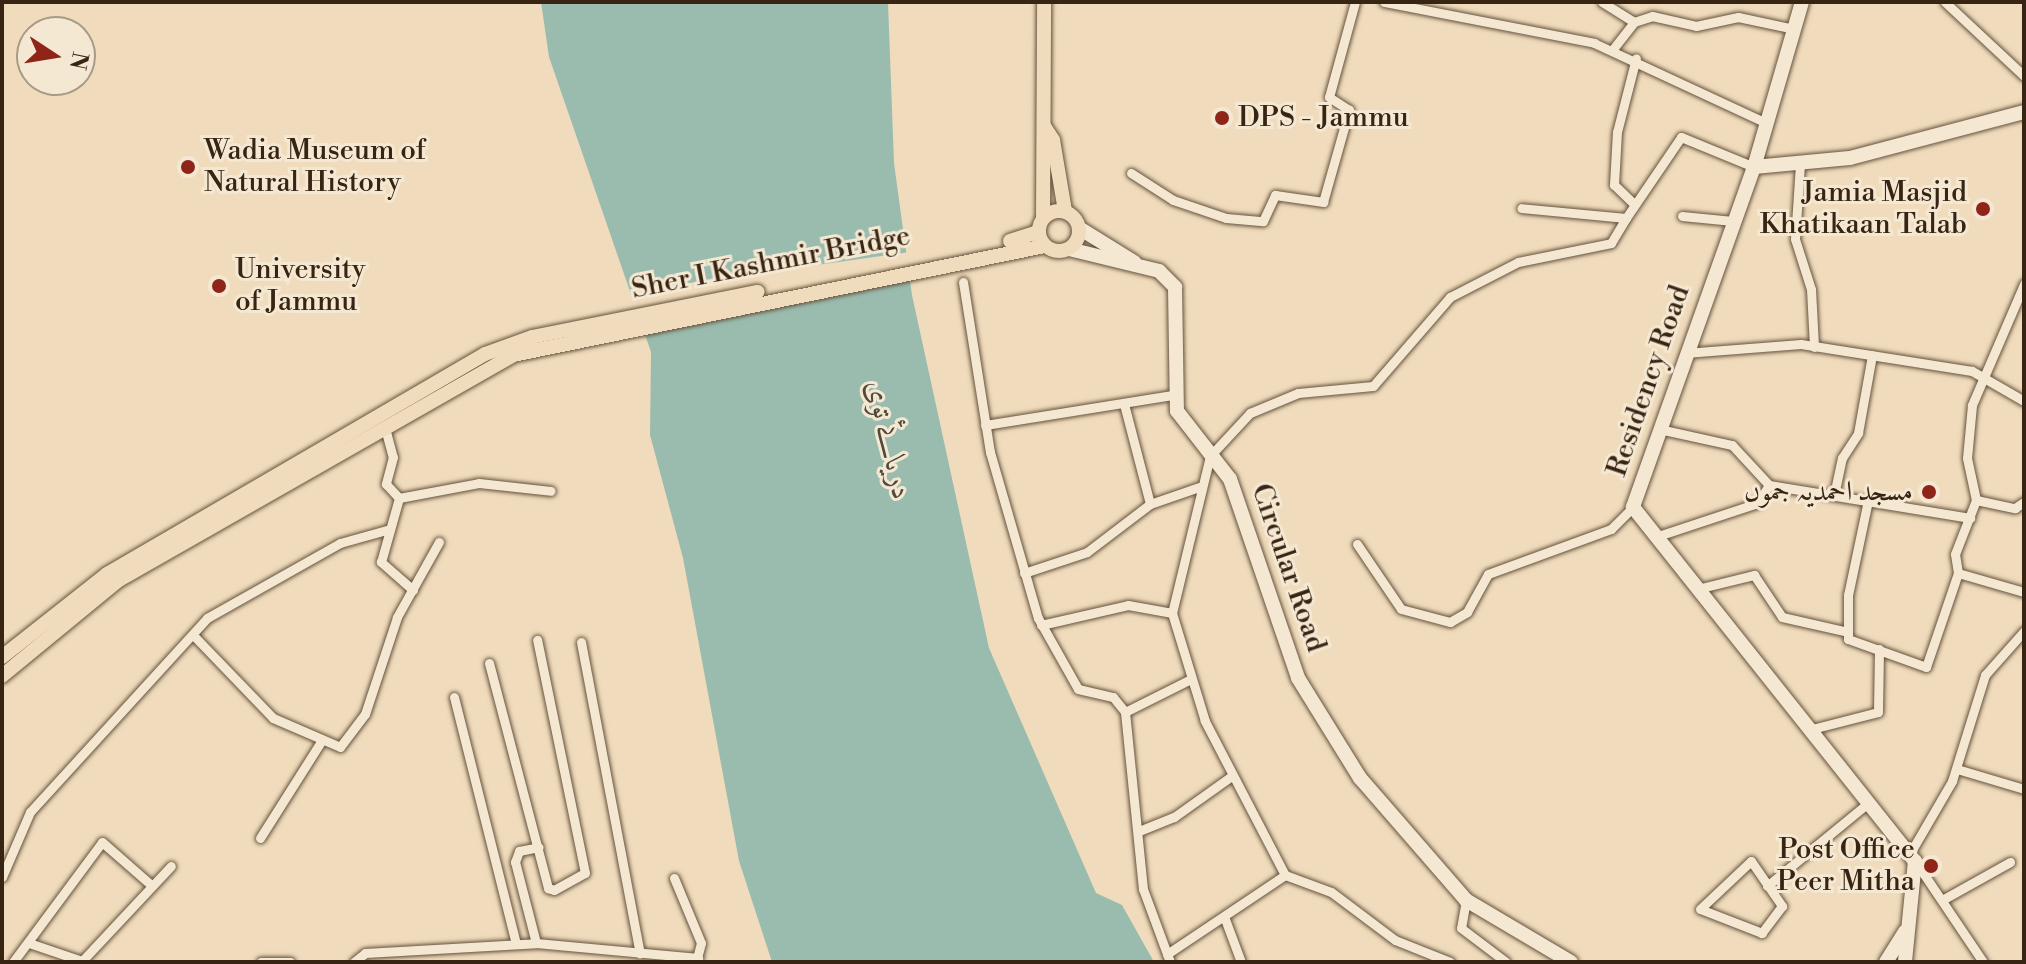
<!DOCTYPE html>
<html>
<head>
<meta charset="utf-8">
<style>
  body { margin:0 }
  #map { position:relative; width:2026px; height:964px; overflow:hidden; background:#f0dcbc; font-family:"Libre Bodoni",Amiri,serif }
  div>[style] { position:absolute }
  [style*='--x'] { left:calc(var(--x)*1px); top:calc(var(--y)*1px); width:calc(var(--w)*1px); rotate:calc(var(--a)*1deg) }
  .water>* { inset:0; background:#9abcaf }
  .pier>* { inset:0; background:#f0dcbc; transform-origin:0 0 }
  .roads { filter:drop-shadow(0 0 2px #65523d) drop-shadow(0 0 2px #65523d) }
  .street>* { height:9px; margin:-4.5px; padding:0 4.5px; transform-origin:4.5px; border-radius:4.5px; background:#f5e8d3 }
  .secondary>* { height:14px; margin:-7px; padding:0 7px; transform-origin:7px; border-radius:7px; background:#f5e8d3 }
  .primary>* { height:14px; margin:-7px; padding:0 7px; transform-origin:7px; border-radius:7px; background:#f0dcbc }
  .primary>.ring { margin:-7px; padding:0; box-sizing:content-box; background:none; border:14px solid #f0dcbc; border-radius:50% }
  .dots>* { width:22px; height:22px; translate:-50% -50%; box-sizing:border-box; border:4px solid #f5e8d3; border-radius:50% }
  span { translate:-50% -50%; white-space:nowrap; text-align:center; line-height:1.15; -webkit-text-stroke:6px #f5e8d3; paint-order:stroke }
  .poi-label { font-size:28px; color:#372413 }
  .left { translate:0 -50%; text-align:left }
  .right { translate:-100% -50%; text-align:right }
  .street-label { font-size:28px; color:#372413 }
  .water-label { font-size:30px; color:#504a3a; font-style:italic }
  .frame { position:absolute; inset:0; border:4px solid #372413; pointer-events:none }
  .north { position:absolute; left:16px; top:16px; width:80px; height:80px; box-sizing:border-box; background:#f5e8d3; border:2px solid #a99a86; border-radius:50%; rotate:102deg; font-size:22px; font-weight:700; line-height:32px; text-align:center; color:#372413 }
  .north::after { content:''; display:block; margin:auto; width:28px; height:36px; background:#8f2418; clip-path:polygon(50% 0,100% 100%,50% 72%,0 100%) }
</style>
</head>
<body>
<div id="map">
  <div class="water">
    <i style="clip-path:polygon(541px 2px,888px 2px,894px 163px,912px 295px,989px 648px,1096px 893px,1122px 905px,1154px 962px,772px 962px,739px 861px,683px 558px,650px 435px,651px 352px,549px 57px)"></i>
  </div>
  <div class="pier">
    <i style="left:910px;top:252px;width:27px;height:284px;rotate:82deg"></i>
  </div>
  <div class="roads">
    <div class="street">
      <i style="--x:1384;--y:2;--w:214;--a:11"></i>
      <i style="--x:1594;--y:43;--w:190;--a:24.9"></i>
      <i style="--x:1602;--y:2;--w:38;--a:32"></i>
      <i style="--x:1945;--y:2;--w:108;--a:43.1"></i>
      <i style="--x:1613;--y:49;--w:34;--a:-52"></i>
      <i style="--x:1634;--y:22;--w:19;--a:-18"></i>
      <i style="--x:1652;--y:16;--w:45;--a:12.8"></i>
      <i style="--x:1696;--y:26;--w:43;--a:-12.1"></i>
      <i style="--x:1738;--y:17;--w:57;--a:12.1"></i>
      <i style="--x:1800;--y:164;--w:75;--a:93.8"></i>
      <i style="--x:1795;--y:239;--w:52;--a:72.3"></i>
      <i style="--x:1811;--y:289;--w:58;--a:87"></i>
      <i style="--x:1131;--y:173;--w:50;--a:32.7"></i>
      <i style="--x:1173;--y:200;--w:56;--a:18.8"></i>
      <i style="--x:1226;--y:218;--w:37;--a:5"></i>
      <i style="--x:1263;--y:221;--w:29;--a:-65"></i>
      <i style="--x:1275;--y:195;--w:49;--a:8.3"></i>
      <i style="--x:1323;--y:202;--w:96;--a:-74.2"></i>
      <i style="--x:1349;--y:110;--w:24;--a:-147"></i>
      <i style="--x:1329;--y:97;--w:98;--a:-74.7"></i>
      <i style="--x:1634;--y:204;--w:28;--a:-136"></i>
      <i style="--x:1614;--y:185;--w:53;--a:-86.8"></i>
      <i style="--x:1617;--y:132;--w:76;--a:-75.6"></i>
      <i style="--x:1682;--y:216;--w:51;--a:5.6"></i>
      <i style="--x:1626;--y:218;--w:98;--a:-55.8"></i>
      <i style="--x:1681;--y:137;--w:79;--a:22.3"></i>
      <i style="--x:963;--y:282;--w:172;--a:81"></i>
      <i style="--x:990;--y:452;--w:173;--a:73.9"></i>
      <i style="--x:1038;--y:618;--w:81;--a:60.6"></i>
      <i style="--x:1078;--y:689;--w:36;--a:13"></i>
      <i style="--x:1113;--y:697;--w:19;--a:51"></i>
      <i style="--x:1125;--y:712;--w:178;--a:84.2"></i>
      <i style="--x:1143;--y:889;--w:78;--a:69.7"></i>
      <i style="--x:1685;--y:353;--w:116;--a:-4.4"></i>
      <i style="--x:1801;--y:344;--w:173;--a:9"></i>
      <i style="--x:1972;--y:371;--w:60;--a:30"></i>
      <i style="--x:1124;--y:404;--w:103;--a:75.4"></i>
      <i style="--x:985;--y:425;--w:190;--a:-9.1"></i>
      <i style="--x:385;--y:428;--w:30;--a:75"></i>
      <i style="--x:393;--y:457;--w:28;--a:105"></i>
      <i style="--x:386;--y:484;--w:19;--a:47"></i>
      <i style="--x:1659;--y:429;--w:75;--a:12.4"></i>
      <i style="--x:1732;--y:445;--w:54;--a:47.2"></i>
      <i style="--x:1769;--y:485;--w:204;--a:9.3"></i>
      <i style="--x:1834;--y:495;--w:38;--a:-78"></i>
      <i style="--x:1842;--y:458;--w:30;--a:-57"></i>
      <i style="--x:1858;--y:433;--w:79;--a:-79.8"></i>
      <i style="--x:1976;--y:500;--w:40;--a:12"></i>
      <i style="--x:2015;--y:508;--w:11;--a:-34"></i>
      <i style="--x:1867;--y:505;--w:92;--a:101.9"></i>
      <i style="--x:1848;--y:595;--w:44;--a:90"></i>
      <i style="--x:1848;--y:639;--w:83;--a:19.7"></i>
      <i style="--x:1926;--y:667;--w:99;--a:-71.2"></i>
      <i style="--x:1958;--y:573;--w:69;--a:16.1"></i>
      <i style="--x:1658;--y:536;--w:105;--a:-18.3"></i>
      <i style="--x:1758;--y:503;--w:21;--a:-59"></i>
      <i style="--x:1357;--y:544;--w:78;--a:55.9"></i>
      <i style="--x:1401;--y:609;--w:51;--a:14.9"></i>
      <i style="--x:1450;--y:622;--w:20;--a:-30"></i>
      <i style="--x:1467;--y:612;--w:43;--a:-61.1"></i>
      <i style="--x:1488;--y:574;--w:131;--a:-20.1"></i>
      <i style="--x:1611;--y:529;--w:31;--a:-45"></i>
      <i style="--x:1024;--y:573;--w:66;--a:-18.4"></i>
      <i style="--x:1087;--y:552;--w:79;--a:-37.3"></i>
      <i style="--x:1150;--y:504;--w:52;--a:-19.1"></i>
      <i style="--x:1958;--y:573;--w:19;--a:-99"></i>
      <i style="--x:1955;--y:554;--w:58;--a:-68.7"></i>
      <i style="--x:1976;--y:500;--w:43;--a:-102.1"></i>
      <i style="--x:1967;--y:458;--w:53;--a:-84.6"></i>
      <i style="--x:1972;--y:405;--w:132;--a:-66.7"></i>
      <i style="--x:1701;--y:588;--w:55;--a:-13.8"></i>
      <i style="--x:1754;--y:575;--w:50;--a:56.3"></i>
      <i style="--x:1782;--y:617;--w:64;--a:12.7"></i>
      <i style="--x:413;--y:590;--w:43;--a:-138.8"></i>
      <i style="--x:381;--y:562;--w:66;--a:-74.3"></i>
      <i style="--x:399;--y:498;--w:81;--a:-10.6"></i>
      <i style="--x:479;--y:483;--w:72;--a:6.3"></i>
      <i style="--x:1041;--y:625;--w:89;--a:-12.9"></i>
      <i style="--x:1128;--y:605;--w:45;--a:10.3"></i>
      <i style="--x:195;--y:637;--w:112;--a:46.1"></i>
      <i style="--x:273;--y:718;--w:73;--a:23.4"></i>
      <i style="--x:340;--y:747;--w:41;--a:-52.9"></i>
      <i style="--x:365;--y:714;--w:102;--a:-71.7"></i>
      <i style="--x:397;--y:617;--w:86;--a:-60.8"></i>
      <i style="--x:581;--y:642;--w:317;--a:79.3"></i>
      <i style="--x:489;--y:663;--w:233;--a:75.3"></i>
      <i style="--x:548;--y:888;--w:6;--a:18"></i>
      <i style="--x:554;--y:890;--w:35;--a:-29"></i>
      <i style="--x:585;--y:873;--w:238;--a:-101.6"></i>
      <i style="--x:454;--y:697;--w:254;--a:75.9"></i>
      <i style="--x:1125;--y:712;--w:72;--a:-26.6"></i>
      <i style="--x:1808;--y:730;--w:72;--a:-14.4"></i>
      <i style="--x:1878;--y:712;--w:63;--a:-89.1"></i>
      <i style="--x:1957;--y:769;--w:70;--a:16.6"></i>
      <i style="--x:1139;--y:831;--w:38;--a:-22"></i>
      <i style="--x:1174;--y:817;--w:72;--a:-35.4"></i>
      <i style="--x:260;--y:838;--w:112;--a:-57.7"></i>
      <i style="--x:1909;--y:855;--w:86;--a:-59.8"></i>
      <i style="--x:1952;--y:781;--w:111;--a:-72.7"></i>
      <i style="--x:1985;--y:675;--w:59;--a:-48.4"></i>
      <i style="--x:1751;--y:861;--w:55;--a:55.4"></i>
      <i style="--x:1782;--y:906;--w:34;--a:127"></i>
      <i style="--x:1762;--y:933;--w:66;--a:-158.8"></i>
      <i style="--x:1700;--y:909;--w:70;--a:-43.3"></i>
      <i style="--x:1915;--y:861;--w:122;--a:56"></i>
      <i style="--x:2;--y:877;--w:71;--a:-66.7"></i>
      <i style="--x:30;--y:812;--w:263;--a:-47.6"></i>
      <i style="--x:207;--y:618;--w:153;--a:-29.4"></i>
      <i style="--x:340;--y:543;--w:52;--a:-15.6"></i>
      <i style="--x:674;--y:878;--w:70;--a:67.4"></i>
      <i style="--x:701;--y:943;--w:20;--a:105"></i>
      <i style="--x:1767;--y:886;--w:129;--a:-39.4"></i>
      <i style="--x:1466;--y:900;--w:28;--a:100"></i>
      <i style="--x:1461;--y:928;--w:56;--a:37.1"></i>
      <i style="--x:1942;--y:900;--w:78;--a:-29.2"></i>
      <i style="--x:1225;--y:919;--w:46;--a:69.6"></i>
      <i style="--x:29;--y:943;--w:56;--a:18.8"></i>
      <i style="--x:82;--y:961;--w:130;--a:-46.9"></i>
      <i style="--x:536;--y:943;--w:84;--a:-104.5"></i>
      <i style="--x:515;--y:862;--w:12;--a:-70"></i>
      <i style="--x:519;--y:851;--w:20;--a:-11"></i>
      <i style="--x:1167;--y:954;--w:142;--a:-33.8"></i>
      <i style="--x:13;--y:962;--w:149;--a:-53.4"></i>
      <i style="--x:102;--y:842;--w:64;--a:41.2"></i>
      <i style="--x:261;--y:962;--w:29;--a:0"></i>
      <i style="--x:354;--y:962;--w:14;--a:-39"></i>
      <i style="--x:365;--y:953;--w:171;--a:-3.3"></i>
      <i style="--x:536;--y:943;--w:163;--a:5.3"></i>
      <i style="--x:1450;--y:962;--w:59;--a:-158.2"></i>
      <i style="--x:1395;--y:940;--w:80;--a:-143.1"></i>
      <i style="--x:1331;--y:892;--w:49;--a:-159.7"></i>
      <i style="--x:1285;--y:875;--w:174;--a:-117.5"></i>
      <i style="--x:1205;--y:721;--w:113;--a:-107"></i>
      <i style="--x:1172;--y:613;--w:162;--a:-76.4"></i>
      <i style="--x:1210;--y:456;--w:59;--a:-47.1"></i>
      <i style="--x:1250;--y:413;--w:52;--a:-22.6"></i>
      <i style="--x:1298;--y:393;--w:75;--a:-5.3"></i>
      <i style="--x:1373;--y:386;--w:118;--a:-49.1"></i>
      <i style="--x:1450;--y:297;--w:76;--a:-27.2"></i>
      <i style="--x:1518;--y:262;--w:95;--a:-11.5"></i>
      <i style="--x:1611;--y:243;--w:29;--a:-59"></i>
      <i style="--x:1626;--y:218;--w:105;--a:-174.6"></i>
    </div>
    <div class="secondary">
      <i style="--x:1802;--y:2;--w:172;--a:106.2"></i>
      <i style="--x:1754;--y:167;--w:361;--a:109.6"></i>
      <i style="--x:1633;--y:507;--w:453;--a:51.5"></i>
      <i style="--x:1915;--y:861;--w:101;--a:95.7"></i>
      <i style="--x:1754;--y:167;--w:96;--a:-5.4"></i>
      <i style="--x:1850;--y:158;--w:180;--a:-14.8"></i>
      <i style="--x:1079;--y:228;--w:65;--a:31.7"></i>
      <i style="--x:1069;--y:249;--w:93;--a:13.7"></i>
      <i style="--x:1159;--y:271;--w:23;--a:45"></i>
      <i style="--x:1175;--y:287;--w:124;--a:89.1"></i>
      <i style="--x:1177;--y:411;--w:86;--a:52.1"></i>
      <i style="--x:1230;--y:479;--w:210;--a:71.1"></i>
      <i style="--x:1298;--y:678;--w:118;--a:58.2"></i>
      <i style="--x:1360;--y:778;--w:162;--a:49"></i>
      <i style="--x:1466;--y:900;--w:122;--a:30.6"></i>
      <i style="--x:1886;--y:962;--w:36;--a:-58"></i>
    </div>
    <div class="primary">
      <i style="--x:1044;--y:126;--w:17;--a:57"></i>
      <i style="--x:1053;--y:140;--w:72;--a:80.4"></i>
      <i class="ring" style="left:1039px;top:211px;width:26px;height:26px"></i>
      <i style="--x:1043;--y:217;--w:215;--a:-89.7"></i>
      <i style="--x:1010;--y:241;--w:29;--a:-18"></i>
      <i style="--x:2;--y:657;--w:134;--a:-38.3"></i>
      <i style="--x:107;--y:574;--w:437;--a:-30.2"></i>
      <i style="--x:485;--y:354;--w:50;--a:-19.9"></i>
      <i style="--x:532;--y:337;--w:230;--a:-11.3"></i>
      <i style="--x:2;--y:676;--w:151;--a:-39.4"></i>
      <i style="--x:119;--y:580;--w:454;--a:-29.7"></i>
      <i style="--x:513;--y:355;--w:543;--a:-11.58"></i>
    </div>
  </div>
  <div class="dots">
    <i style="left:1222px;top:118px;background:#8f2418"></i>
    <i style="left:188px;top:167px;background:#8f2418"></i>
    <i style="left:1983px;top:209px;background:#8f2418"></i>
    <i style="left:219px;top:286px;background:#8f2418"></i>
    <i style="left:1929px;top:492px;background:#8f2418"></i>
    <i style="left:1931px;top:866px;background:#8f2418"></i>
  </div>
  <div class="poi-label">
    <span class="left" style="left:1238px;top:118px">DPS - Jammu</span>
    <span class="left" style="left:204px;top:167px">Wadia Museum of<br>Natural History</span>
    <span class="right" style="left:1967px;top:209px">Jamia Masjid<br>Khatikaan Talab</span>
    <span class="left" style="left:235px;top:286px">University<br>of Jammu</span>
    <span class="right" style="left:1913px;top:492px">مسجد احمدیہ جموں</span>
    <span class="right" style="left:1915px;top:866px">Post Office<br>Peer Mitha</span>
  </div>
  <div class="street-label">
    <span style="left:771px;top:263px;rotate:-11deg">Sher I Kashmir Bridge</span>
    <span style="left:1649px;top:381px;rotate:-71deg">Residency Road</span>
    <span style="left:1288px;top:568px;rotate:71deg">Circular Road</span>
  </div>
  <div class="water-label">
    <span style="left:889px;top:440px;rotate:77deg">دریائے توی</span>
  </div>
  <div class="frame"></div>
  <div class="north">N</div>
</div>
</body>
</html>
